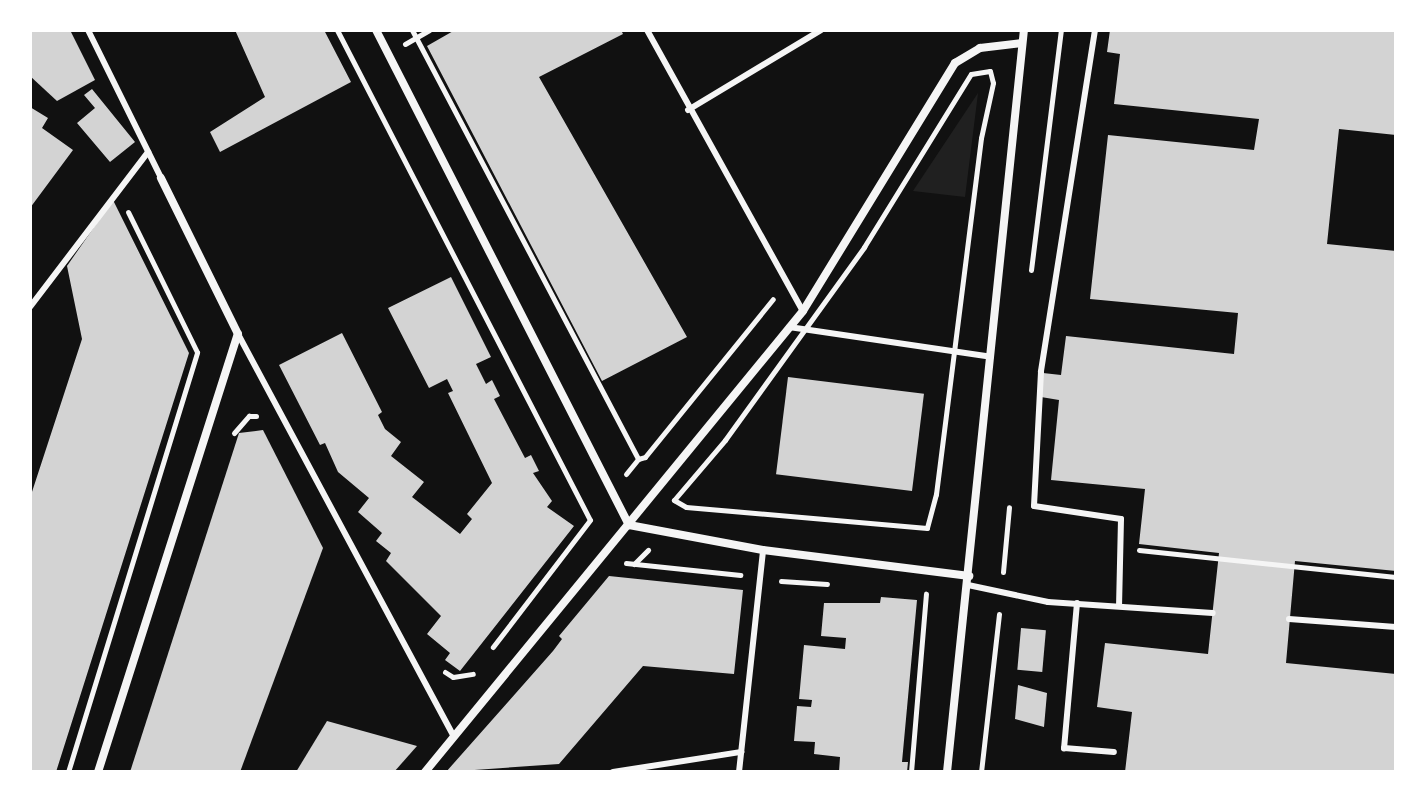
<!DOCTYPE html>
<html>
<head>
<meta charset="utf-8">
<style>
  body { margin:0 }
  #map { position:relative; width:1426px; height:802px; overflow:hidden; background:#111; font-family:Montserrat,sans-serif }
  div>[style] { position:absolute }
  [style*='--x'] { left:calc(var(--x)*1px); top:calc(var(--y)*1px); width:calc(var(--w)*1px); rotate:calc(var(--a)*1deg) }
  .green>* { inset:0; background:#202020 }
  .building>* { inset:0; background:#d3d3d3; transform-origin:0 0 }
  .path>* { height:5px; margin:-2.5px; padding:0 2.5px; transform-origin:2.5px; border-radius:2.5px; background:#f5f5f5 }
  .service>* { height:6px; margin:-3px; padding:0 3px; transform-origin:3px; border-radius:3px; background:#f5f5f5 }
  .minor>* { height:8px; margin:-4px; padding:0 4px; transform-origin:4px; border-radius:4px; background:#f5f5f5 }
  span { translate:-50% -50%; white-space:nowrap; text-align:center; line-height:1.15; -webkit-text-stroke:8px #fff; paint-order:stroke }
  .frame { position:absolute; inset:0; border:32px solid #fff; pointer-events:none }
</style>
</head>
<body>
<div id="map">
  <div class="green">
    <i style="clip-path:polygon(978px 93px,965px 197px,913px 191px)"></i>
  </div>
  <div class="building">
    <i style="clip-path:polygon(30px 30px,70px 30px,95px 80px,57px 101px,30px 76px)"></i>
    <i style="clip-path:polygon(235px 30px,324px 30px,351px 82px,220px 152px,210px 132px,265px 97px)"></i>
    <i style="clip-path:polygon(455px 30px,621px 30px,623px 34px,539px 77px,687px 337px,602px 381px,427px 46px)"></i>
    <i style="clip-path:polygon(1110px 30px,1396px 30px,1396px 135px,1339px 129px,1327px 244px,1396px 251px,1396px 571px,1295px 561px,1286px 663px,1396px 674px,1396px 772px,1125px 772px,1132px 712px,1097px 707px,1105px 643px,1208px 654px,1219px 553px,1139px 544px,1145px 489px,1051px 480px,1059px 400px,1041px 397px,1043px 373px,1061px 375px,1066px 336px,1234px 354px,1238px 313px,1090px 299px,1108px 135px,1254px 150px,1259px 119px,1114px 104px,1120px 54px,1107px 52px)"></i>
    <i style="clip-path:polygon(92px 89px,135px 142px,110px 162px,77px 123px,95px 108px,84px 95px)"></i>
    <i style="clip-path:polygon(30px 107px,48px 118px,42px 128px,73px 150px,30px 208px)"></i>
    <i style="clip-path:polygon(113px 200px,189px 353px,56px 772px,30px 772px,30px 498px,82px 339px,67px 266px)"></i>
    <i style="clip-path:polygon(451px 277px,491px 357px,476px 364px,486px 384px,492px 380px,500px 396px,494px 399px,525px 458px,531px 455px,539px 471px,533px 473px,552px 501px,547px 507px,574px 526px,460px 671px,445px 660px,450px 653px,427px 634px,441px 616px,386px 561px,391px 553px,376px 541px,382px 533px,358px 512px,369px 498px,338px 472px,325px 443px,320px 445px,279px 365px,342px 333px,382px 412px,378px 415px,385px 429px,401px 442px,391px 456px,424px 482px,412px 497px,460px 534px,472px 519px,467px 514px,492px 483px,448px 393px,453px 391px,447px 379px,429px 388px,388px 308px)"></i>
    <i style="left:788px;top:377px;width:137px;height:98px;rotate:7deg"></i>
    <i style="clip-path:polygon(263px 430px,323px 548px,240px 772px,130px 772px,239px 433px)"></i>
    <i style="clip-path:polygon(609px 576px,743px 590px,734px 674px,643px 666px,559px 764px,446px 772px,553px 651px,562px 639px,559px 636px)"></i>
    <i style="clip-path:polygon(881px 597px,917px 600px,902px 762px,908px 762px,907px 772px,839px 772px,840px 757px,814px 754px,815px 742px,794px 741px,797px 706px,811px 707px,812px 700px,799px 699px,804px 645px,845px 649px,846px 638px,821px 636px,824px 603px,880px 603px)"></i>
    <i style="left:1021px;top:628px;width:25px;height:42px;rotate:5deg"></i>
    <i style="clip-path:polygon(1018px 685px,1047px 693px,1044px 727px,1015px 719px)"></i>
    <i style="clip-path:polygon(327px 721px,417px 746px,394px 772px,296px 772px)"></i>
  </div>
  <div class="path">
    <i style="--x:337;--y:30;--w:551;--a:62.69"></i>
    <i style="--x:590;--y:520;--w:160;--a:127.4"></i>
    <i style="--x:412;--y:30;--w:485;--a:62.2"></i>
    <i style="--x:638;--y:459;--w:7;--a:-16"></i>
    <i style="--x:645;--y:457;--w:203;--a:-51"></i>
    <i style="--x:405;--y:44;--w:28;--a:-30"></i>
    <i style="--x:990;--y:71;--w:12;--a:76"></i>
    <i style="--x:993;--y:83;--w:56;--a:102.3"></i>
    <i style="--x:981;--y:138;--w:359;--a:97.2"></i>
    <i style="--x:936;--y:494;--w:35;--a:105"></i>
    <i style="--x:927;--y:528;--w:242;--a:-175"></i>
    <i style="--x:686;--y:507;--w:14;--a:-150"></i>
    <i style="--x:674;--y:500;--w:79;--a:-49.6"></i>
    <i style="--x:725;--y:440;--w:238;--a:-54.2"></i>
    <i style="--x:864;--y:247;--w:203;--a:-58.3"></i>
    <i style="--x:971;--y:74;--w:19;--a:-9"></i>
    <i style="--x:1031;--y:270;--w:242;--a:-82.9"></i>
    <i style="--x:234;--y:433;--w:23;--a:-49"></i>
    <i style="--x:249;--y:416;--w:7;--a:0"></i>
    <i style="--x:626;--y:474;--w:19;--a:-51"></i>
    <i style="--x:1139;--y:550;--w:258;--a:6"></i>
    <i style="--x:626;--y:563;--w:115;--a:6"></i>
    <i style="--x:634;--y:564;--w:20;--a:-45"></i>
    <i style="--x:1003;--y:572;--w:65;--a:-84.7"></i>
    <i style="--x:781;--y:581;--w:46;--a:3.7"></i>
    <i style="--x:445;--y:672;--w:9;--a:32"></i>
    <i style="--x:453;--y:677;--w:20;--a:-9"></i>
    <i style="--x:68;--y:772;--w:439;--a:-72.9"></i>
    <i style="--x:197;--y:352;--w:156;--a:-116.2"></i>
    <i style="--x:911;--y:772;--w:179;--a:-85.2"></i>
    <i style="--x:981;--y:772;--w:159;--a:-83.5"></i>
  </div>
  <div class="service">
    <i style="--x:88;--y:30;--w:165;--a:63.7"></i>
    <i style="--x:647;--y:30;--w:321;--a:61"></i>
    <i style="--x:1095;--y:30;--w:346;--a:99"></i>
    <i style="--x:1041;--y:372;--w:134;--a:93"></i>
    <i style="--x:1034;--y:506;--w:88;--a:8.5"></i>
    <i style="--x:1121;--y:519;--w:86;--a:91.3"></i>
    <i style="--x:688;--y:110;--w:155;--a:-31"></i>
    <i style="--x:30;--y:307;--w:195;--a:-52.7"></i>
    <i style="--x:789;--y:327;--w:204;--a:8.4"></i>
    <i style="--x:238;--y:334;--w:457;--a:61.8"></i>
    <i style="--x:968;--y:585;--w:82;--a:12"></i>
    <i style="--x:1048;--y:602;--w:165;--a:3.8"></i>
    <i style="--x:1077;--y:603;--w:146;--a:95.1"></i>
    <i style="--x:1064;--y:748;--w:50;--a:4.6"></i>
    <i style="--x:1289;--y:619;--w:107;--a:4.3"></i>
    <i style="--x:613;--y:772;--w:130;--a:-8.9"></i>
    <i style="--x:739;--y:772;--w:223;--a:-83.8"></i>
  </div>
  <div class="minor">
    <i style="--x:376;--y:30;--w:556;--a:62.93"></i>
    <i style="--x:629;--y:525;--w:136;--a:10.6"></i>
    <i style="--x:763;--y:550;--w:208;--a:7.2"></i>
    <i style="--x:98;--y:772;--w:460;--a:-72.3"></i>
    <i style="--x:238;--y:334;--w:174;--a:-116.3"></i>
    <i style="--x:425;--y:772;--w:596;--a:-50.65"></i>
    <i style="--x:803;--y:311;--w:291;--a:-58.5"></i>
    <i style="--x:955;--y:63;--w:29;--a:-31"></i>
    <i style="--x:980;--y:48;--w:42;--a:-6.8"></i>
    <i style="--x:947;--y:772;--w:746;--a:-84.08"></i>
  </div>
  <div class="frame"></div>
</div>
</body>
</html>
